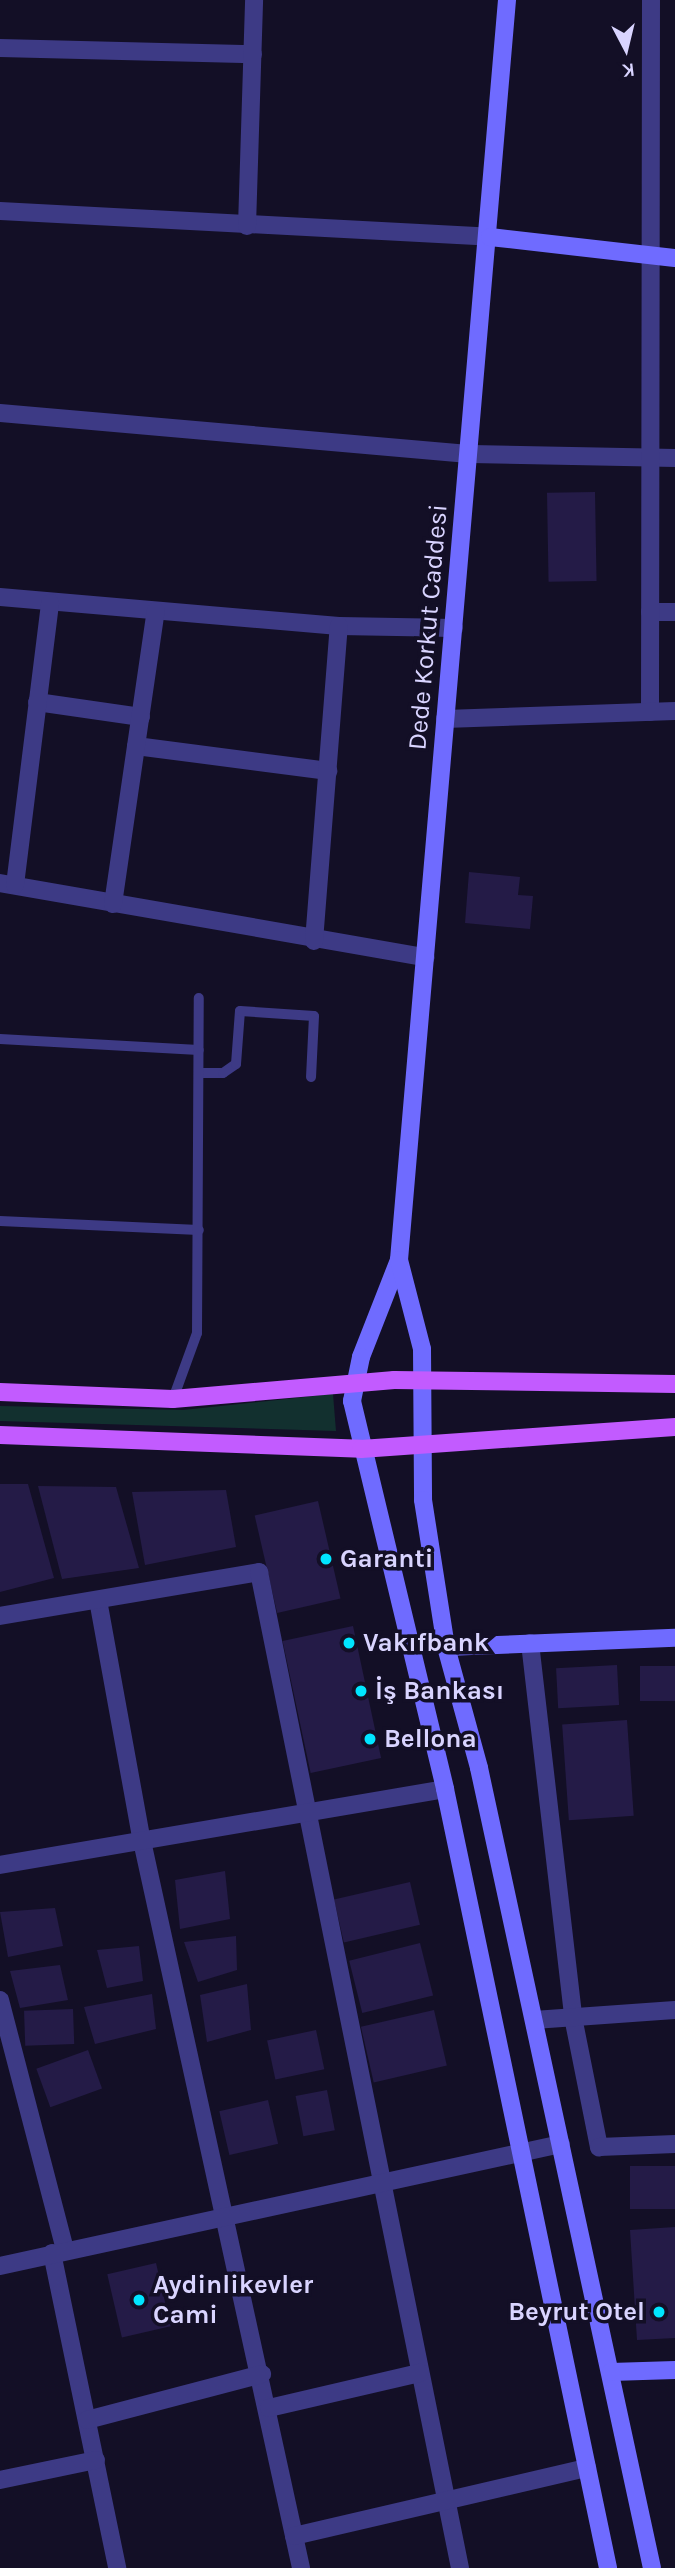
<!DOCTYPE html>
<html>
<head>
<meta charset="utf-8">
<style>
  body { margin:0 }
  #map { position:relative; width:675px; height:2568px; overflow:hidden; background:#130f26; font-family:Karla,sans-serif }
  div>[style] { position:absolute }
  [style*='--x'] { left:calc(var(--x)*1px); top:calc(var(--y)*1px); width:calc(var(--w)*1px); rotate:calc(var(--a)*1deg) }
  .green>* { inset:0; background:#12302f }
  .building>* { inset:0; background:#241b47; transform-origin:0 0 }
  .lane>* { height:10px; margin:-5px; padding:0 5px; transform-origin:5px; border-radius:5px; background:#3d3a85 }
  .street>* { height:18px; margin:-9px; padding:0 9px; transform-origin:9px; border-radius:9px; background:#3d3a85 }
  .secondary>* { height:18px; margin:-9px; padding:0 9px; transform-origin:9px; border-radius:9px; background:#6f6bff }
  .primary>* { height:18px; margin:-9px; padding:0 9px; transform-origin:9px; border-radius:9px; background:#c25bff }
  .dots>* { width:19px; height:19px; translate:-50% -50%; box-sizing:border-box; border:4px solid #130f26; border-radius:50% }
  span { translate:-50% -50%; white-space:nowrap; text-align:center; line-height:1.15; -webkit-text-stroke:7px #130f26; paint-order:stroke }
  .street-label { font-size:26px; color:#d9d4ff }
  .poi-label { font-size:26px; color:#d9d4ff; font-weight:700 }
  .left { translate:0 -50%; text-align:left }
  .right { translate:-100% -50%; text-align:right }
  .north { position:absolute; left:591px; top:14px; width:70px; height:70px; -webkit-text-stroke:5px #130f26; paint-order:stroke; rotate:173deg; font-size:19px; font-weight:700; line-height:28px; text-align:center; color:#d9d4ff }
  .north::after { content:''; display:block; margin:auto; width:24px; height:32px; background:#d9d4ff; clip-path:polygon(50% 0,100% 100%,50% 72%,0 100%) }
</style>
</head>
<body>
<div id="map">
  <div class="green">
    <i style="clip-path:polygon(333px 1394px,336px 1431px,0 1421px,0 1406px,183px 1410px)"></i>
  </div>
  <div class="building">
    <i style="left:595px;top:492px;width:89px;height:48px;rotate:89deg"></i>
    <i style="clip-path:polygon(469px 872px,520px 877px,518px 895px,533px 896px,530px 929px,465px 923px)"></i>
    <i style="clip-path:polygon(0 1484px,28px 1484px,54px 1578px,0 1592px)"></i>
    <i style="clip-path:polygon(38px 1486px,116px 1487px,139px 1568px,62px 1579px)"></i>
    <i style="clip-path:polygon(226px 1490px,236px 1547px,145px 1565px,132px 1492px)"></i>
    <i style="left:318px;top:1501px;width:100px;height:65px;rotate:77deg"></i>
    <i style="left:353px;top:1626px;width:135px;height:72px;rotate:78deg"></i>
    <i style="left:617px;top:1665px;width:40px;height:61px;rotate:87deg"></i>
    <i style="left:675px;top:1666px;width:35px;height:35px;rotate:90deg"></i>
    <i style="left:627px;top:1720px;width:96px;height:65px;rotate:86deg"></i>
    <i style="clip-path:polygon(225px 1871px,230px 1919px,180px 1929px,175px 1880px)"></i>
    <i style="left:410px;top:1882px;width:44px;height:78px;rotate:77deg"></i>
    <i style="clip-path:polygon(55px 1908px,63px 1946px,8px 1957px,0 1912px)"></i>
    <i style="clip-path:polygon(236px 1936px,237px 1970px,198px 1982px,184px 1942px)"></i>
    <i style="left:420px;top:1943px;width:54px;height:73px;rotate:76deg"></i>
    <i style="clip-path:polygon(139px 1946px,143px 1981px,107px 1988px,97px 1950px)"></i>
    <i style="clip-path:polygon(60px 1965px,68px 2000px,20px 2008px,10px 1971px)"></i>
    <i style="clip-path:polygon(247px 1984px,251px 2030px,207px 2042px,200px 1995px)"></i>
    <i style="clip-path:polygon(152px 1994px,156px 2029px,95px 2044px,84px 2007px)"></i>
    <i style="left:73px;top:2009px;width:35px;height:49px;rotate:88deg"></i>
    <i style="left:434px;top:2010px;width:57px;height:75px;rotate:77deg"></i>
    <i style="left:316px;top:2030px;width:40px;height:50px;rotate:78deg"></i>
    <i style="left:88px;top:2050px;width:41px;height:55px;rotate:70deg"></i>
    <i style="left:327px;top:2090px;width:41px;height:32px;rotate:79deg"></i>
    <i style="left:268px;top:2100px;width:45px;height:50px;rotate:77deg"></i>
    <i style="left:675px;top:2166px;width:43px;height:45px;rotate:90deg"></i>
    <i style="clip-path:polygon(675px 2227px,675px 2338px,637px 2340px,630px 2230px)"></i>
    <i style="left:156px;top:2263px;width:65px;height:50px;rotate:77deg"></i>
  </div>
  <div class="lane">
    <i style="--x:0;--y:1039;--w:199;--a:3.2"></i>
    <i style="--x:199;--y:1073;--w:24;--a:0"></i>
    <i style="--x:223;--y:1073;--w:16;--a:-35"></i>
    <i style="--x:236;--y:1064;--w:53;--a:-85.7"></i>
    <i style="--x:240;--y:1011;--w:74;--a:3.9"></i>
    <i style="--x:314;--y:1016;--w:61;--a:92.8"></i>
    <i style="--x:0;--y:1221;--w:199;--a:2.6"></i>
    <i style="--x:173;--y:1399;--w:70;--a:-70"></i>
    <i style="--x:197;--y:1333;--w:335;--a:-89.7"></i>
  </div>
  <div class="street">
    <i style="--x:0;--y:48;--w:253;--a:1.4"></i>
    <i style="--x:0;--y:211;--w:491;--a:3"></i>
    <i style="--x:247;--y:226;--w:226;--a:-88.2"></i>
    <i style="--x:0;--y:413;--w:473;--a:5"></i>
    <i style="--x:471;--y:454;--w:204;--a:1.1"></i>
    <i style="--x:0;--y:597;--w:340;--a:4.9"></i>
    <i style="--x:339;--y:626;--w:115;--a:1"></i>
    <i style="--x:650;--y:612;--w:25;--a:0"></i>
    <i style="--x:37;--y:702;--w:105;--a:8.2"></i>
    <i style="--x:650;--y:712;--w:712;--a:-89.92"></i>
    <i style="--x:445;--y:719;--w:230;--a:-2"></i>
    <i style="--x:136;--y:746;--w:194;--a:7.4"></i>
    <i style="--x:0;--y:883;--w:432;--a:9.9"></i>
    <i style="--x:15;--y:885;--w:284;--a:-82.9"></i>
    <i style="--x:113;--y:904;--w:296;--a:-81.7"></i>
    <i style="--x:314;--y:941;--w:316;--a:-85.5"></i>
    <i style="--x:98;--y:1600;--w:245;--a:79.7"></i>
    <i style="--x:142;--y:1841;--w:744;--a:77.66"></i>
    <i style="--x:0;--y:1616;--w:263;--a:-9.6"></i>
    <i style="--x:259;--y:1572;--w:1016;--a:78.59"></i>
    <i style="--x:530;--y:1643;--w:376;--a:83.4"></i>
    <i style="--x:573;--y:2017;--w:133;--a:78.7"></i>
    <i style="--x:599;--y:2147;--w:76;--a:-2.3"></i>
    <i style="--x:0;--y:1865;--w:451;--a:-9.7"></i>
    <i style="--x:0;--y:2000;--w:258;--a:75.4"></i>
    <i style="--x:534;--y:2020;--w:141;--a:-4.1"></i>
    <i style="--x:52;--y:2253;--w:322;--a:78.3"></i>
    <i style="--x:0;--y:2266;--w:574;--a:-12.27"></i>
    <i style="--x:269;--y:2408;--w:155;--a:-13.1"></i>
    <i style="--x:87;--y:2420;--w:181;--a:-14.7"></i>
    <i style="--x:0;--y:2480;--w:98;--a:-11.8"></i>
    <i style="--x:294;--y:2536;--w:301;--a:-13.1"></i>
  </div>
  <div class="secondary">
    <i style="--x:507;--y:0;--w:1265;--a:94.9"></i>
    <i style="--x:399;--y:1260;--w:104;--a:111.4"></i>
    <i style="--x:361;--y:1357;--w:45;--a:101.6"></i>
    <i style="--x:352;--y:1401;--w:399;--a:76.5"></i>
    <i style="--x:445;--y:1789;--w:796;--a:78.18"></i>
    <i style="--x:490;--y:237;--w:186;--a:6.5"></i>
    <i style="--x:399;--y:1260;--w:92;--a:75.5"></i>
    <i style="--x:422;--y:1349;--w:151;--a:89.6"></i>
    <i style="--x:423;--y:1500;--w:149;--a:81.1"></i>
    <i style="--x:446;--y:1647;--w:125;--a:74.7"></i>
    <i style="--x:479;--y:1768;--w:818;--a:77.8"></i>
    <i style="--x:446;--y:1647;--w:229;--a:-2.3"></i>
    <i style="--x:611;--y:2372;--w:64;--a:-1.8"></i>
  </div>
  <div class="primary">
    <i style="--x:0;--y:1392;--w:173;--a:2.3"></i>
    <i style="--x:173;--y:1399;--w:222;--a:-4.9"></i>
    <i style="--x:394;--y:1380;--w:281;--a:0.8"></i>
    <i style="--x:0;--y:1435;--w:361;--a:2.2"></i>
    <i style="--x:361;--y:1449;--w:315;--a:-4"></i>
  </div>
  <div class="dots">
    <i style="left:326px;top:1559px;background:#00e5ff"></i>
    <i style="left:349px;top:1643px;background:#00e5ff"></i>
    <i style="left:361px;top:1691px;background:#00e5ff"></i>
    <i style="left:370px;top:1739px;background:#00e5ff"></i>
    <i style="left:139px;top:2300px;background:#00e5ff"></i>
    <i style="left:659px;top:2312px;background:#00e5ff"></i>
  </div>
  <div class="street-label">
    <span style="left:428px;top:627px;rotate:-85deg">Dede Korkut Caddesi</span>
  </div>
  <div class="poi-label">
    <span class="left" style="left:340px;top:1559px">Garanti</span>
    <span class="left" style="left:363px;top:1643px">Vakıfbank</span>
    <span class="left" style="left:375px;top:1691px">İş Bankası</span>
    <span class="left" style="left:384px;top:1739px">Bellona</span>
    <span class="left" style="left:153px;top:2300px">Aydinlikevler<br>Cami</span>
    <span class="right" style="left:645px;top:2312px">Beyrut Otel</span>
  </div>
  <div class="north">K</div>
</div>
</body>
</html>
